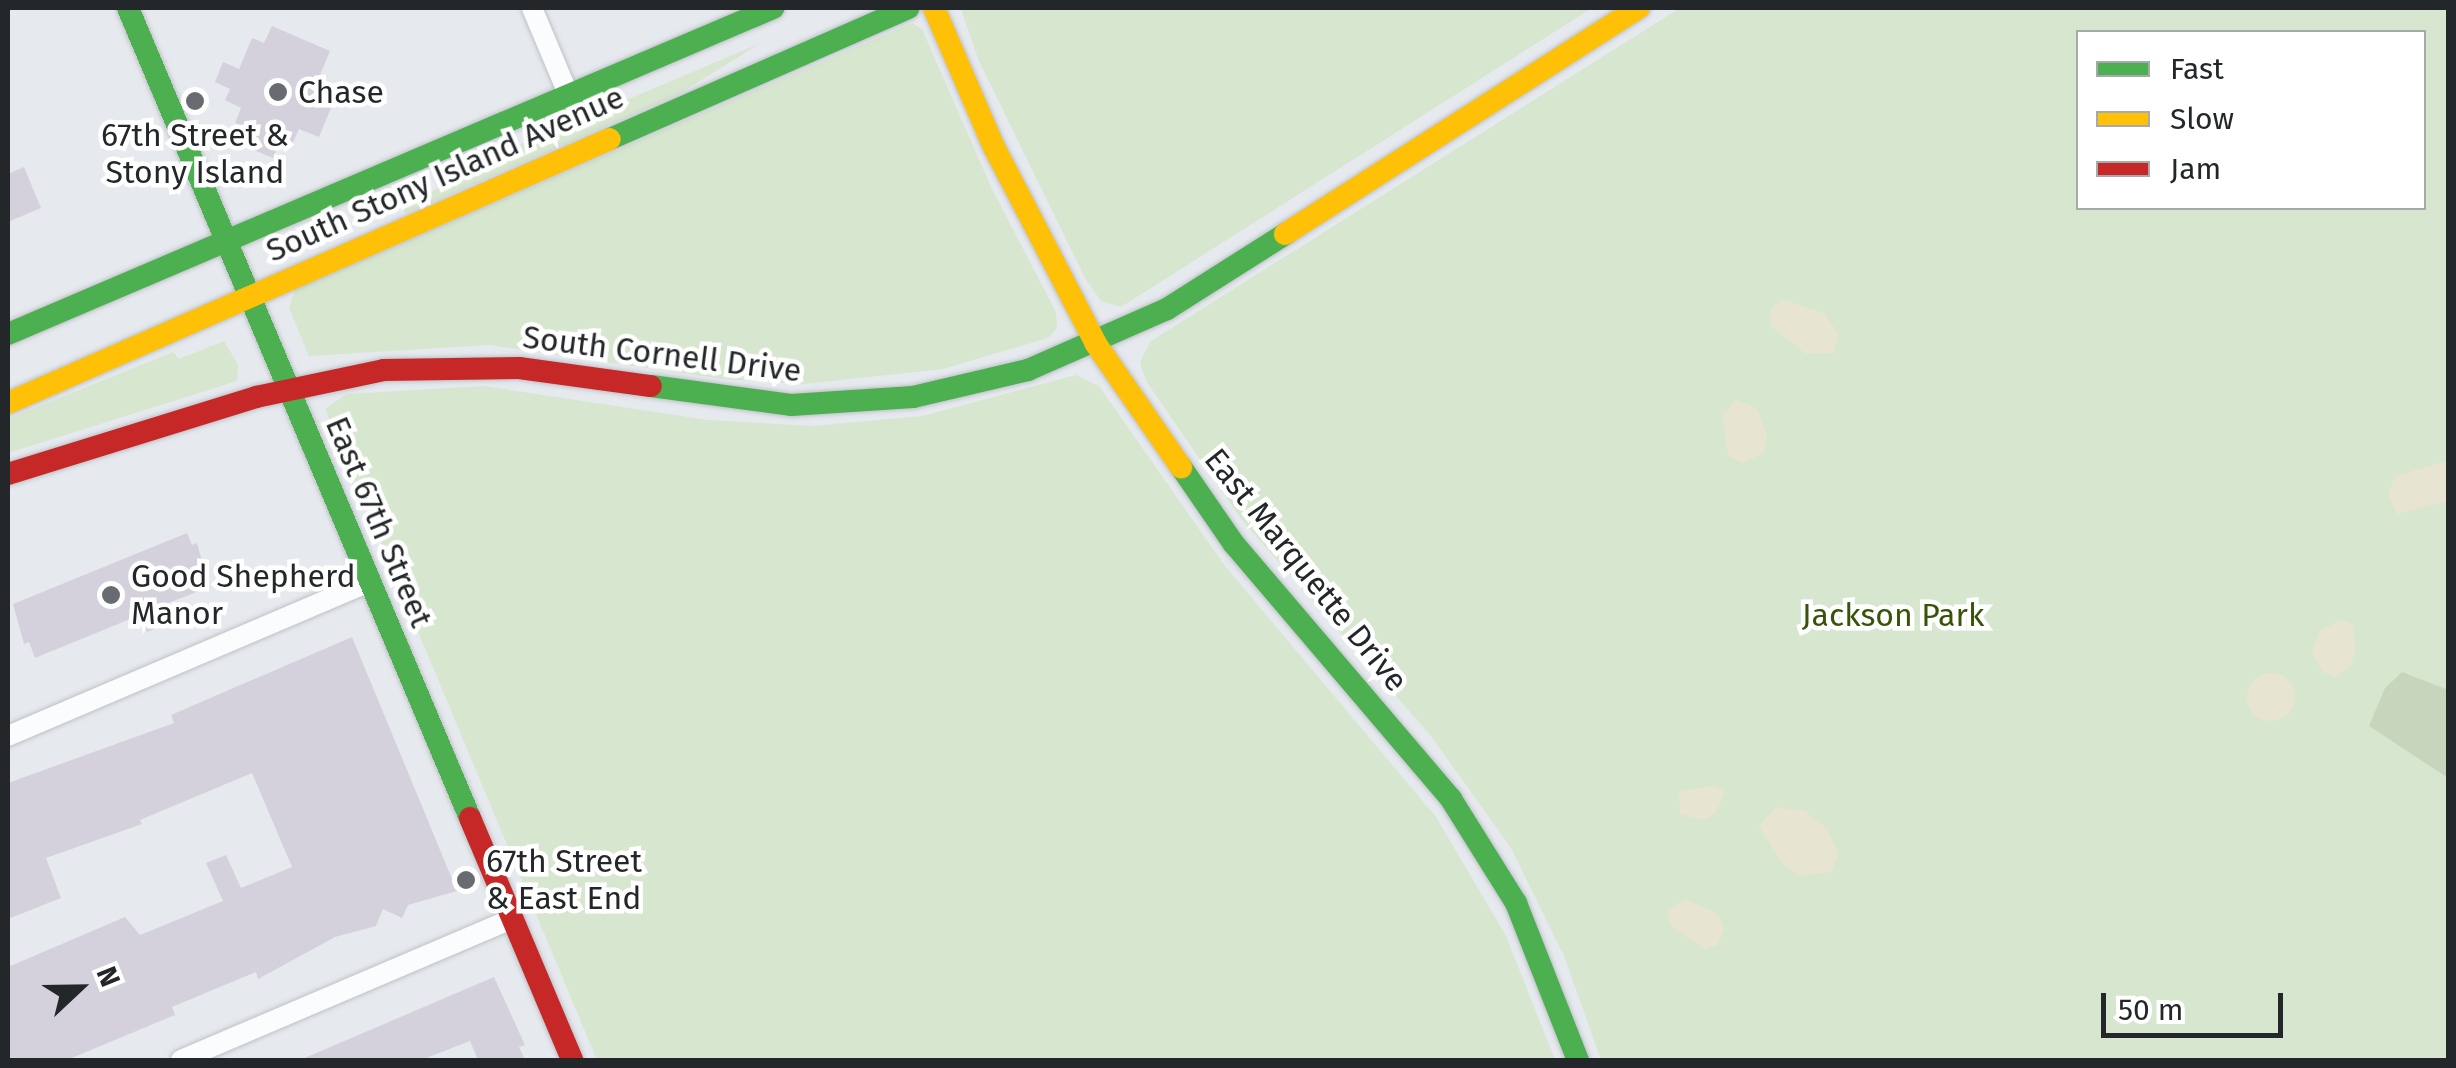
<!DOCTYPE html>
<html>
<head>
<meta charset="utf-8">
<style>
  body { margin:0 }
  #map { position:relative; width:2456px; height:1068px; overflow:hidden; background:#e6eaef; font-family:"Fira Sans",sans-serif }
  div>[style] { position:absolute }
  [style*='--x'] { left:calc(var(--x)*1px); top:calc(var(--y)*1px); width:calc(var(--w)*1px); rotate:calc(var(--a)*1deg) }
  .green>* { inset:0; background:#d7e6cf }
  .forest>* { inset:0; background:#c6d5bc }
  .sand>* { inset:0; background:#e8e4d2 }
  .round { border-radius:50% }
  .building>* { inset:0; background:#d4d1dd }
  .roads { filter:drop-shadow(0 0 2px #bec2c6) drop-shadow(0 0 2px #bec2c6) }
  .street>* { height:20px; margin:-10px; padding:0 10px; transform-origin:10px; border-radius:10px; background:#fbfcfd }
  .fast>* { height:22px; margin:-11px; padding:0 11px; transform-origin:11px; border-radius:11px; background:#4caf50 }
  .slow>* { height:22px; margin:-11px; padding:0 11px; transform-origin:11px; border-radius:11px; background:#ffc107 }
  .jam>* { height:22px; margin:-11px; padding:0 11px; transform-origin:11px; border-radius:11px; background:#c62828 }
  .dots>* { width:28px; height:28px; translate:-50% -50%; box-sizing:border-box; border:5px solid #fff; border-radius:50% }
  span { translate:-50% -50%; white-space:nowrap; text-align:center; line-height:1.15; -webkit-text-stroke:9px #fff; paint-order:stroke }
  .poi-label { font-size:32px; color:#24272a }
  .left { translate:0 -50%; text-align:left }
  .street-label { font-size:32px; color:#24272a }
  .park-label { font-size:32px; color:#375408 }
  .frame { position:absolute; inset:0; border:10px solid #24272a; pointer-events:none }
  .legend { position:absolute; left:2076px; top:30px; width:350px; height:180px; box-sizing:border-box; background:#fff; border:2px solid #a7a9aa; margin:0; padding:12px 18px; list-style:none; font-size:30px; color:#24272a }
  .legend li { display:flex; align-items:center; gap:20px; height:50px }
  .legend b { width:50px; border:2px solid #a7a9aa }
  .north { position:absolute; left:30px; top:938px; width:100px; height:100px; -webkit-text-stroke:8px #fff; paint-order:stroke; rotate:68deg; font-size:28px; font-weight:700; line-height:40px; text-align:center; color:#24272a }
  .north::after { content:''; display:block; margin:auto; width:35px; height:45px; background:#24272a; clip-path:polygon(50% 0,100% 100%,50% 72%,0 100%) }
  .scale { position:absolute; left:2101px; top:993px; width:182px; height:45px; box-sizing:border-box; border:5px solid #24272a; border-top:0; padding-left:12px; font-size:30px; line-height:35px; white-space:nowrap; color:#24272a; -webkit-text-stroke:8px #fff; paint-order:stroke }
</style>
</head>
<body>
<div id="map">
  <div class="green">
    <i style="clip-path:polygon(1592px 8px,1121px 307px,1101px 301px,1085px 278px,978px 59px,961px 9px)"></i>
    <i style="clip-path:polygon(evenodd,1680px 8px,2448px 8px,2448px 1060px,1601px 1060px,1564px 956px,1511px 848px,1431px 736px,1241px 519px,1146px 381px,1140px 362px,1151px 341px,1680px 8px,2078px 32px,2424px 32px,2424px 208px,2078px 208px,2078px 32px)"></i>
    <i style="clip-path:polygon(912px 23px,922px 29px,992px 189px,1056px 312px,1057px 328px,1048px 338px,943px 369px,804px 384px,723px 379px,489px 345px,309px 356px,289px 308px,295px 289px)"></i>
    <i style="clip-path:polygon(761px 43px,679px 94px,405px 214px,403px 208px,494px 156px)"></i>
    <i style="clip-path:polygon(224px 341px,238px 365px,237px 381px,8px 453px,8px 419px,173px 352px,179px 359px)"></i>
    <i style="clip-path:polygon(1076px 375px,1099px 386px,1225px 566px,1436px 817px,1506px 936px,1555px 1060px,597px 1060px,325px 409px,346px 394px,484px 386px,708px 420px,813px 426px,922px 416px)"></i>
  </div>
  <div class="forest">
    <i style="clip-path:polygon(2402px 672px,2448px 690px,2448px 778px,2369px 726px,2385px 688px)"></i>
  </div>
  <div class="sand">
    <i style="clip-path:polygon(1782px 299px,1825px 314px,1839px 335px,1834px 353px,1806px 354px,1771px 326px,1770px 310px)"></i>
    <i style="clip-path:polygon(1736px 400px,1757px 408px,1767px 436px,1763px 453px,1743px 463px,1728px 455px,1722px 416px)"></i>
    <i style="clip-path:polygon(2448px 461px,2448px 501px,2397px 514px,2388px 495px,2395px 476px)"></i>
    <i style="clip-path:polygon(2342px 620px,2353px 625px,2355px 652px,2350px 667px,2336px 677px,2323px 672px,2312px 651px,2320px 631px)"></i>
    <i class="round" style="left:2247px;top:673px;width:48px;height:48px"></i>
    <i style="clip-path:polygon(1712px 786px,1725px 790px,1716px 813px,1704px 820px,1680px 814px,1679px 792px)"></i>
    <i style="clip-path:polygon(1776px 807px,1805px 811px,1826px 828px,1839px 853px,1831px 872px,1798px 876px,1781px 862px,1759px 826px)"></i>
    <i style="clip-path:polygon(1685px 899px,1718px 914px,1724px 929px,1717px 945px,1704px 949px,1670px 925px,1667px 910px)"></i>
  </div>
  <div class="building">
    <i style="clip-path:polygon(272px 26px,330px 51px,315px 87px,336px 96px,319px 137px,299px 129px,292px 145px,281px 140px,273px 158px,240px 144px,247px 128px,235px 123px,241px 108px,225px 100px,230px 89px,215px 82px,223px 62px,239px 69px,252px 38px,264px 43px)"></i>
    <i style="clip-path:polygon(24px 167px,41px 208px,8px 222px,8px 174px)"></i>
    <i style="clip-path:polygon(187px 533px,192px 545px,197px 543px,209px 587px,161px 606px,168px 623px,147px 632px,140px 615px,35px 658px,29px 642px,24px 644px,13px 604px)"></i>
    <i style="clip-path:polygon(352px 637px,457px 891px,408px 905px,402px 918px,383px 909px,376px 926px,335px 937px,258px 979px,256px 972px,172px 1007px,175px 1015px,67px 1060px,8px 1060px,8px 967px,125px 917px,140px 935px,223px 901px,206px 863px,226px 855px,241px 888px,292px 867px,252px 773px,140px 820px,142px 824px,46px 858px,61px 898px,8px 919px,8px 783px,174px 723px,171px 715px)"></i>
    <i style="clip-path:polygon(494px 977px,525px 1045px,519px 1047px,525px 1060px,478px 1060px,470px 1041px,424px 1059px,300px 1060px)"></i>
  </div>
  <div class="roads">
    <div class="street">
      <i style="--x:532;--y:8;--w:95;--a:67.2"></i>
      <i style="--x:8;--y:736;--w:392;--a:-23.1"></i>
      <i style="--x:181;--y:1060;--w:360;--a:-23.1"></i>
    </div>
    <div class="fast">
      <i style="--x:128;--y:8;--w:879;--a:67.11"></i>
      <i style="--x:610;--y:139;--w:326;--a:-23.7"></i>
      <i style="--x:8;--y:334;--w:832;--a:-23.08"></i>
      <i style="--x:651;--y:386;--w:141;--a:7.7"></i>
      <i style="--x:791;--y:405;--w:122;--a:-3.8"></i>
      <i style="--x:913;--y:397;--w:118;--a:-13.2"></i>
      <i style="--x:1028;--y:370;--w:152;--a:-23.7"></i>
      <i style="--x:1167;--y:309;--w:140;--a:-32.4"></i>
      <i style="--x:1181;--y:467;--w:93;--a:55.5"></i>
      <i style="--x:1234;--y:544;--w:335;--a:49.6"></i>
      <i style="--x:1451;--y:799;--w:123;--a:58"></i>
      <i style="--x:1516;--y:903;--w:169;--a:68.5"></i>
    </div>
    <div class="slow">
      <i style="--x:934;--y:8;--w:151;--a:66.7"></i>
      <i style="--x:994;--y:147;--w:222;--a:62.6"></i>
      <i style="--x:1096;--y:344;--w:150;--a:55.4"></i>
      <i style="--x:1285;--y:234;--w:420;--a:-32.6"></i>
      <i style="--x:8;--y:403;--w:657;--a:-23.68"></i>
    </div>
    <div class="jam">
      <i style="--x:8;--y:474;--w:260;--a:-17.2"></i>
      <i style="--x:256;--y:397;--w:131;--a:-11.9"></i>
      <i style="--x:384;--y:370;--w:135;--a:-0.8"></i>
      <i style="--x:519;--y:368;--w:133;--a:7.8"></i>
      <i style="--x:470;--y:818;--w:263;--a:67.1"></i>
    </div>
  </div>
  <div class="dots">
    <i style="left:278px;top:92px;background:#686b6f"></i>
    <i style="left:195px;top:101px;background:#686b6f"></i>
    <i style="left:111px;top:595px;background:#686b6f"></i>
    <i style="left:466px;top:880px;background:#686b6f"></i>
  </div>
  <div class="poi-label">
    <span class="left" style="left:298px;top:92px">Chase</span>
    <span style="left:195px;top:154px">67th Street &amp;<br>Stony Island</span>
    <span class="left" style="left:131px;top:595px">Good Shepherd<br>Manor</span>
    <span class="left" style="left:486px;top:880px">67th Street<br>&amp; East End</span>
  </div>
  <div class="street-label">
    <span style="left:445px;top:174px;rotate:-24deg">South Stony Island Avenue</span>
    <span style="left:662px;top:354px;rotate:7deg">South Cornell Drive</span>
    <span style="left:379px;top:522px;rotate:67deg">East 67th Street</span>
    <span style="left:1306px;top:570px;rotate:51deg">East Marquette Drive</span>
  </div>
  <div class="park-label">
    <span style="left:1893px;top:615px">Jackson Park</span>
  </div>
  <div class="frame"></div>
  <ul class="legend">
  <li><b style="height:12px;background:#4caf50"></b>Fast</li>
  <li><b style="height:12px;background:#ffc107"></b>Slow</li>
  <li><b style="height:12px;background:#c62828"></b>Jam</li>
  </ul>
  <div class="north">N</div>
  <div class="scale">50 m</div>
</div>
</body>
</html>
